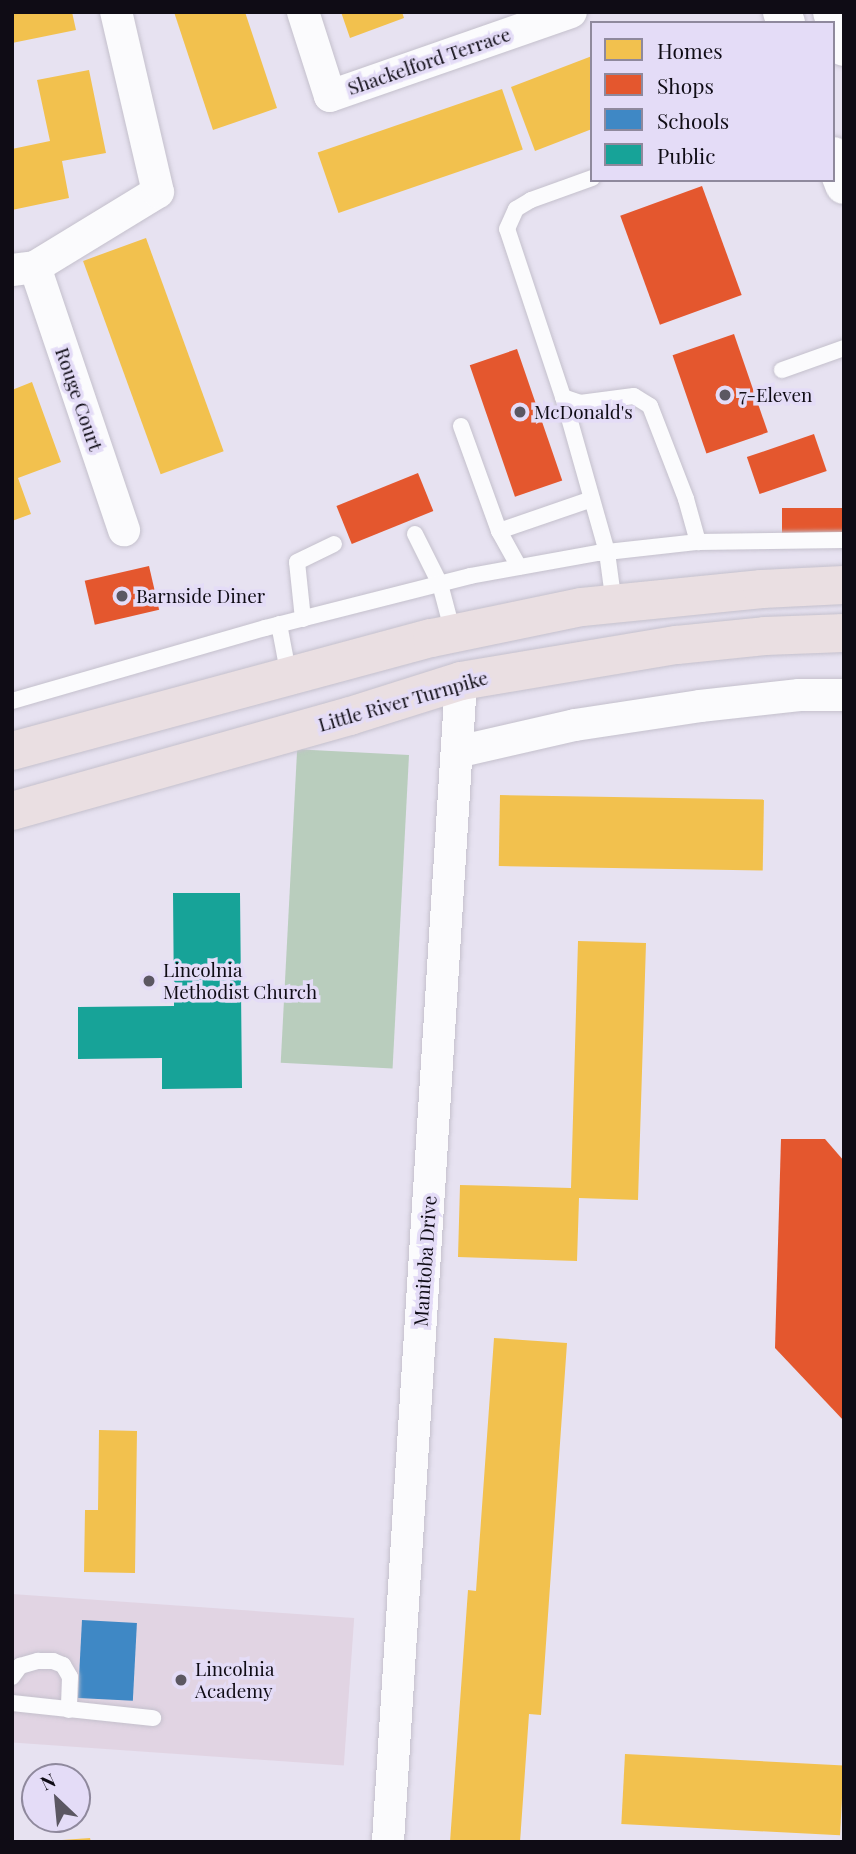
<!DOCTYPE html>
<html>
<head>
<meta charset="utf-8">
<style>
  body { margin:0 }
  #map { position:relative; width:856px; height:1854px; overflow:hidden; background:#e7e2f1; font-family:"Playfair Display",serif }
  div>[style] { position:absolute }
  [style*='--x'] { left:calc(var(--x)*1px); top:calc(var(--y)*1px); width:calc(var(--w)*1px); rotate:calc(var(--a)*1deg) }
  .education>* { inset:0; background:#e1d4e3; transform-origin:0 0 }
  .green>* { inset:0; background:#b9cdbd; transform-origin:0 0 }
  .homes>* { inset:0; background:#f2c14e; transform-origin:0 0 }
  .shops>* { inset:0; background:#e4572e; transform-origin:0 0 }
  .schools>* { inset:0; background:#3f88c5; transform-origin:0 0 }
  .public>* { inset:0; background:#17a398 }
  .roads { filter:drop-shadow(0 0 2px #c4c0cc) drop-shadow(0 0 2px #c4c0cc) }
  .lane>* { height:16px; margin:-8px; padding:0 8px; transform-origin:8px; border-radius:8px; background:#fbfbfd }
  .street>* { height:32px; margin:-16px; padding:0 16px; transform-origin:16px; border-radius:16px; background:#fbfbfd }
  .secondary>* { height:38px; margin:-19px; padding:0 19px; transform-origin:19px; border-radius:19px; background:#fbfbfd }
  .primary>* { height:38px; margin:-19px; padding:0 19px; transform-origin:19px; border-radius:19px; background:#eadfe2 }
  .dots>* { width:19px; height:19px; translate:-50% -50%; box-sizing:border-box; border:4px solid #e4dcf7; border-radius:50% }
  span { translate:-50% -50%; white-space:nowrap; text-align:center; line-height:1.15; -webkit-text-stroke:7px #e4dcf7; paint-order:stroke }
  .street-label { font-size:19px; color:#0f0c15 }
  .poi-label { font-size:19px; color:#0f0c15 }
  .left { translate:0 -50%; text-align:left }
  .frame { position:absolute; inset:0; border:14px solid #0f0c15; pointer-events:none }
  .legend { position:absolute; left:590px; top:21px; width:245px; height:161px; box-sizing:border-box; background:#e4dcf7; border:2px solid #8f899d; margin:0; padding:9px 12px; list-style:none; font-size:21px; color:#0f0c15 }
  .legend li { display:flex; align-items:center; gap:14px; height:35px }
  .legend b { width:35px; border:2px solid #8f899d }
  .north { position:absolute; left:21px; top:1763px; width:70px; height:70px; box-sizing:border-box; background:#e4dcf7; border:2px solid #8f899d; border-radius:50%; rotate:334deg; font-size:19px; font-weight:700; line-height:28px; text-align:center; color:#0f0c15 }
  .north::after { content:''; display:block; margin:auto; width:24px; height:32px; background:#5b5762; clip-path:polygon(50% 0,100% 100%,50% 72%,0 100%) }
</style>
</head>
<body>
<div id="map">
  <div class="education">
    <i style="left:12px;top:1594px;width:343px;height:148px;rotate:4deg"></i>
  </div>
  <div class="green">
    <i style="left:409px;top:755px;width:314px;height:112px;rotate:93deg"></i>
  </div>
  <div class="homes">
    <i style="clip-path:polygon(12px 12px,72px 12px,76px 30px,12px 43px)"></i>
    <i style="clip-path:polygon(174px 12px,245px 12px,277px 108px,213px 130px)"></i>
    <i style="clip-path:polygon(341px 12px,402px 12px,404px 18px,350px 38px)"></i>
    <i style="clip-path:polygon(592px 56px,592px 129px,535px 151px,511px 87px)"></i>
    <i style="clip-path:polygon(89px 70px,106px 153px,62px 161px,69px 198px,12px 210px,12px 149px,50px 141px,37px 80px)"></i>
    <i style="left:502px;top:89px;width:64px;height:195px;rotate:71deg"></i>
    <i style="left:146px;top:238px;width:227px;height:67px;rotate:70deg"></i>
    <i style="clip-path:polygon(32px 382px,61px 462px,18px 478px,31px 514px,12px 521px,12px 390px)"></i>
    <i style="left:500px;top:795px;width:264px;height:71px;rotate:1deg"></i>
    <i style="clip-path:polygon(578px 941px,646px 943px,638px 1200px,579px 1198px,577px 1261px,458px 1257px,460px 1185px,571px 1188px)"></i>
    <i style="clip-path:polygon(494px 1338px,567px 1343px,541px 1715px,529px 1714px,520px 1842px,450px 1842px,468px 1590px,476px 1591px)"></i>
    <i style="clip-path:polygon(99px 1430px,137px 1431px,135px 1573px,84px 1572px,85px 1510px,98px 1510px)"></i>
    <i style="left:625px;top:1754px;width:219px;height:70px;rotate:3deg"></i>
    <i style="clip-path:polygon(90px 1838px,91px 1842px,62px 1842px,62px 1840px)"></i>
  </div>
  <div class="shops">
    <i style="left:702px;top:186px;width:116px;height:87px;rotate:70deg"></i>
    <i style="left:734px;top:334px;width:104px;height:65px;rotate:71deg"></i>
    <i style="left:517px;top:349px;width:139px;height:50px;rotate:71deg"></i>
    <i style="left:814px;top:434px;width:39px;height:71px;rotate:71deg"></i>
    <i style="left:418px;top:473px;width:41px;height:88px;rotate:68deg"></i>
    <i style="left:844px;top:508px;width:30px;height:62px;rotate:90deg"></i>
    <i style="left:149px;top:566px;width:45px;height:66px;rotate:77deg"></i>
    <i style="clip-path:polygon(781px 1139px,825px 1139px,844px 1161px,844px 1421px,775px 1348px)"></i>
  </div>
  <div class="schools">
    <i style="left:82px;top:1620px;width:55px;height:78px;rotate:3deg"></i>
  </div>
  <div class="public">
    <i style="clip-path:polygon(173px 893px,240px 893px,242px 1088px,162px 1089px,162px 1058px,78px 1059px,78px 1007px,174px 1006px)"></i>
  </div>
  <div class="roads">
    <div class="lane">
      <i style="--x:782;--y:370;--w:66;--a:-19.5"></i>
      <i style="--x:563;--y:397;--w:177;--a:-108.4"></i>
      <i style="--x:507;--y:229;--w:22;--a:-66"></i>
      <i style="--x:516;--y:209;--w:17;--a:-31"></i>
      <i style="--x:531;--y:200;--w:65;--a:-19.8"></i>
      <i style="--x:461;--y:426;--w:112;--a:70.1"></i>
      <i style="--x:499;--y:531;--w:41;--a:60.9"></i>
      <i style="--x:499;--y:531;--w:98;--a:-19"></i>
      <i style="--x:415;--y:534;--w:56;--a:63.4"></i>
      <i style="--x:440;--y:584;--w:51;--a:75.1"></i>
      <i style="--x:614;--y:604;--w:52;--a:-97.7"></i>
      <i style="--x:607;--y:552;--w:161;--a:-105.8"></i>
      <i style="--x:563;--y:397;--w:18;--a:19"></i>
      <i style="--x:580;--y:403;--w:54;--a:-7.4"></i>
      <i style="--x:634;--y:396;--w:19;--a:32"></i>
      <i style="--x:650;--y:406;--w:100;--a:68.8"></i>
      <i style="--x:686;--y:499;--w:45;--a:74.4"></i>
      <i style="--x:303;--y:619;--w:57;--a:-96"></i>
      <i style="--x:297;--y:562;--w:41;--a:-25.9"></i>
      <i style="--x:279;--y:624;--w:54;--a:79.3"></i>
      <i style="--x:12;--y:701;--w:263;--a:-16.1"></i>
      <i style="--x:265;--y:628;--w:211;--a:-14.2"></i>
      <i style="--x:470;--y:576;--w:130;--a:-10.2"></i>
      <i style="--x:598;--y:553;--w:101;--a:-6.3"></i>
      <i style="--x:698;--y:542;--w:146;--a:-0.8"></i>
      <i style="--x:12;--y:1677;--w:14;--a:-54"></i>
      <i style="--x:20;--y:1666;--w:19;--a:-16"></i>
      <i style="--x:38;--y:1661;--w:15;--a:0"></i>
      <i style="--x:53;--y:1661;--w:11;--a:22"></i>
      <i style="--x:63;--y:1665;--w:14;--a:60"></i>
      <i style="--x:70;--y:1677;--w:33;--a:92"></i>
      <i style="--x:12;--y:1703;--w:142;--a:6.1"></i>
    </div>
    <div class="street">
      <i style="--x:303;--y:12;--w:88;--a:72.2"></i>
      <i style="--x:330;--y:96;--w:255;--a:-19.2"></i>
      <i style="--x:35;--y:267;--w:278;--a:71.3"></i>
      <i style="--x:12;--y:270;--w:23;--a:-7"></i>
      <i style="--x:35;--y:267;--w:144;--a:-31.4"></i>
      <i style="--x:158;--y:192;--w:185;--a:-103.1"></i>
      <i style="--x:457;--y:752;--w:121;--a:-12.9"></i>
      <i style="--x:575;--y:725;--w:126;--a:-8.6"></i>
      <i style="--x:700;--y:706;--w:100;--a:-6.3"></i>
      <i style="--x:799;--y:695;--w:45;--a:0"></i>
      <i style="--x:388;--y:1842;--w:1163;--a:-86.4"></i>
    </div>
    <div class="secondary">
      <i style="--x:782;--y:12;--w:12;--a:70"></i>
      <i style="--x:832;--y:12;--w:37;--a:71"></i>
      <i style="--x:833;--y:156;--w:31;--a:69"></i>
    </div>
    <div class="primary">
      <i style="--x:12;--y:751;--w:435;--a:-15.1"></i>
      <i style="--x:432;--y:638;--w:153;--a:-11.7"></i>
      <i style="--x:582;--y:607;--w:181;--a:-5.7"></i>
      <i style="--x:762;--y:589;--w:82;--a:-2.8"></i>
      <i style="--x:12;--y:811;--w:351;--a:-15.7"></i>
      <i style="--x:350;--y:716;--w:116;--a:-17.5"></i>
      <i style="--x:461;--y:681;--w:219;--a:-9.5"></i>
      <i style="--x:677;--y:645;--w:88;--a:-5.8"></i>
      <i style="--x:765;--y:636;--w:79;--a:-2.2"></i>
    </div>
  </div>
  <div class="dots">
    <i style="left:725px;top:395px;background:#5b5762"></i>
    <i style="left:520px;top:412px;background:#5b5762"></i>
    <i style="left:122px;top:596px;background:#5b5762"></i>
    <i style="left:149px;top:981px;background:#5b5762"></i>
    <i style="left:181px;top:1680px;background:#5b5762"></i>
  </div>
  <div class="street-label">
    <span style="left:429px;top:61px;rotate:-19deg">Shackelford Terrace</span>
    <span style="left:79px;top:399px;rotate:71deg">Rouge Court</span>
    <span style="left:403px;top:701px;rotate:-16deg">Little River Turnpike</span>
    <span style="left:425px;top:1261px;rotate:-86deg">Manitoba Drive</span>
  </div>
  <div class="poi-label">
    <span class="left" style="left:739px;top:395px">7-Eleven</span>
    <span class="left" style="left:534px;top:412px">McDonald's</span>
    <span class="left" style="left:136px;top:596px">Barnside Diner</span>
    <span class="left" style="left:163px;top:981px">Lincolnia<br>Methodist Church</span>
    <span class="left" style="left:195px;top:1680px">Lincolnia<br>Academy</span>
  </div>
  <div class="frame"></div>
  <ul class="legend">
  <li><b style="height:19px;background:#f2c14e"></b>Homes</li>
  <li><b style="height:19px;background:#e4572e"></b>Shops</li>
  <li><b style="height:19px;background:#3f88c5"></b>Schools</li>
  <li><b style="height:19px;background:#17a398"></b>Public</li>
  </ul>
  <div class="north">N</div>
</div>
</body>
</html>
